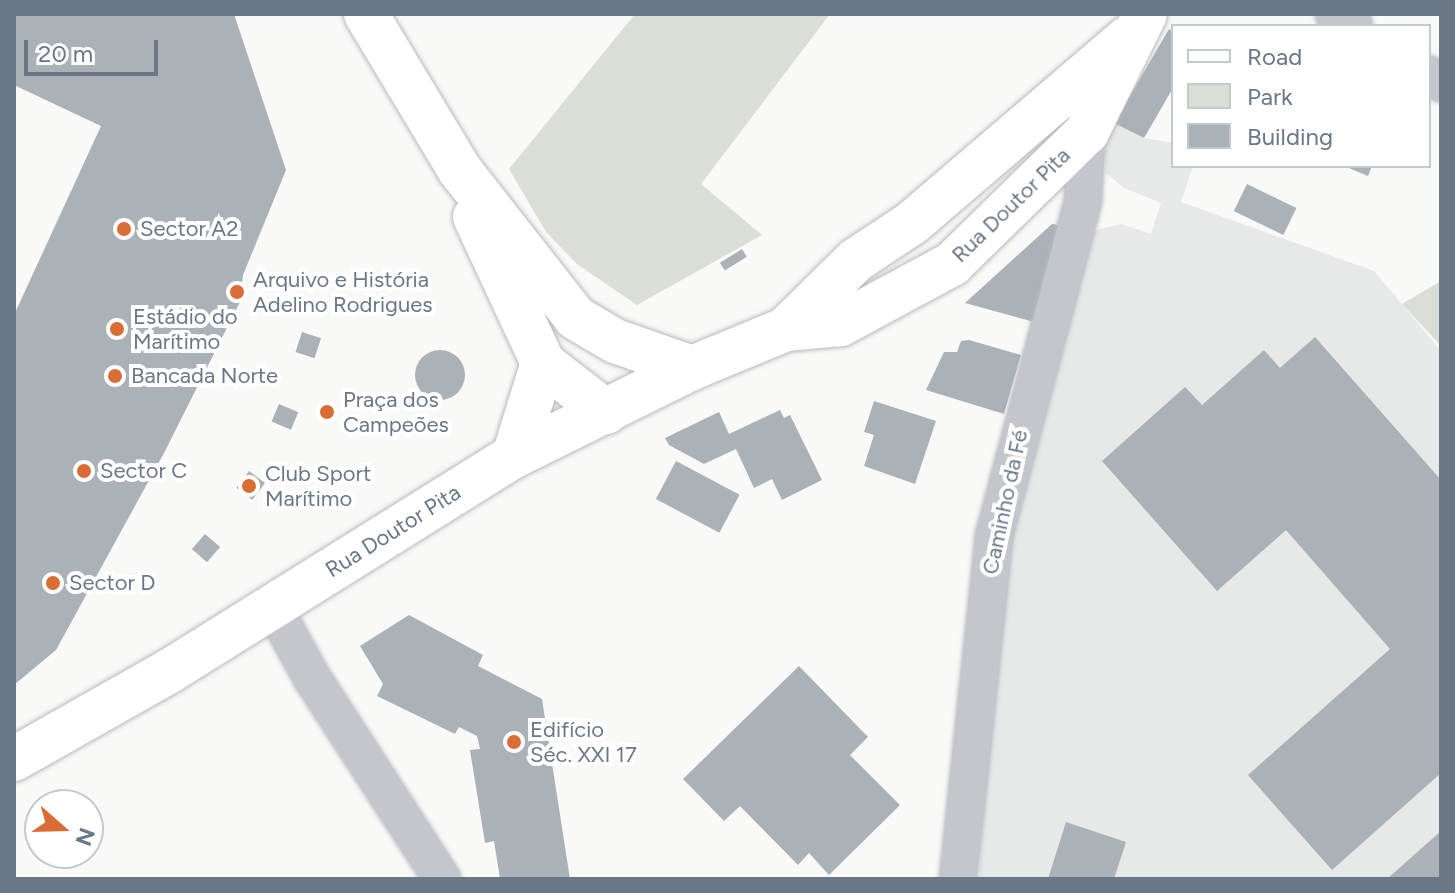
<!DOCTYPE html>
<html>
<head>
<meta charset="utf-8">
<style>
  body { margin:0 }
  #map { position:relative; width:1455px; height:893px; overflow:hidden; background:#f9f9f7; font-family:Figtree,sans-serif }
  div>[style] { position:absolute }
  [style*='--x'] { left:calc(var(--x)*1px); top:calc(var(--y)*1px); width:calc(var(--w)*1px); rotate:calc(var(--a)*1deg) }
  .built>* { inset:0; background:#e7e8e8 }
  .green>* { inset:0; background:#d9ded6 }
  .building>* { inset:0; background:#aab1b7; transform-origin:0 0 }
  .round { border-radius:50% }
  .roads { filter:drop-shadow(0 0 2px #b5babf) drop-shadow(0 0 2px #b5babf) }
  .street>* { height:36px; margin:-18px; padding:0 18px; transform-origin:18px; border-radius:18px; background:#c3c6ca }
  .secondary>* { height:44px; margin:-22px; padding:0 22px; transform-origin:22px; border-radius:22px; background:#fff }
  .dots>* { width:22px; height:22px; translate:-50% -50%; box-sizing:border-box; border:4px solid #fff; border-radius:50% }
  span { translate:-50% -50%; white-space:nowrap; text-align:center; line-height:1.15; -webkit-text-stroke:8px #fff; paint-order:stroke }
  .street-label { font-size:22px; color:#6a7786 }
  .poi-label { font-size:22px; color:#6a7786 }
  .left { translate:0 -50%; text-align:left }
  .frame { position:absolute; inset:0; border:16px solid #6a7786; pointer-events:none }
  .legend { position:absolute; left:1171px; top:24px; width:260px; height:144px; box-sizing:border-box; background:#fff; border:2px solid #c3c9cf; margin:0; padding:10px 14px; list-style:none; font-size:24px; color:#6a7786 }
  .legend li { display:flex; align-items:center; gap:16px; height:40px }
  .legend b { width:40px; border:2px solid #c3c9cf }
  .north { position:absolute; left:24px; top:789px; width:80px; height:80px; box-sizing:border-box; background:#fff; border:2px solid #c3c9cf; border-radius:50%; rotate:110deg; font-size:22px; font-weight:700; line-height:32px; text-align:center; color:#6a7786 }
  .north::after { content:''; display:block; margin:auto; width:28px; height:36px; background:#da6d36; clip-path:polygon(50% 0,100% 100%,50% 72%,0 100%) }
  .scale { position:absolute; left:24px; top:40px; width:134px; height:36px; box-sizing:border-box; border:4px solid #6a7786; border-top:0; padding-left:10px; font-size:24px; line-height:28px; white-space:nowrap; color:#6a7786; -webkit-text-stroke:6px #fff; paint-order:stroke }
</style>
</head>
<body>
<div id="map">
  <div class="built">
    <i style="clip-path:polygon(1114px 123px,1144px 138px,1173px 143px,1173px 166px,1193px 166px,1181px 202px,1374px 271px,1441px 351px,1441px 879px,979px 879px,998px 583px,1093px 231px,1121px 224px,1151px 234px,1161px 203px,1124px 188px,1106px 173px,1105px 147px)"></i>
  </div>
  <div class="green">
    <i style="clip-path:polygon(635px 14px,830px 14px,701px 184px,762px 235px,637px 305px,577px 264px,546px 232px,509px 169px)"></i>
    <i style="clip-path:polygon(1441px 281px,1441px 346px,1402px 304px)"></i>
  </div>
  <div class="building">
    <i style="clip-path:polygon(14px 14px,234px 14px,286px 170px,243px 275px,240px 302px,164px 453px,56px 650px,14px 685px,14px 315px,101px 126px,14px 85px)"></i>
    <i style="clip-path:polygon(1169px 29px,1173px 32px,1173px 88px,1144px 138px,1114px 123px)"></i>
    <i style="clip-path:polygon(1344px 166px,1372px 166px,1368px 176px)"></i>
    <i style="left:1247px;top:184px;width:55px;height:30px;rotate:26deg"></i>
    <i style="clip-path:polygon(1052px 224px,1058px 225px,1034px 322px,965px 303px)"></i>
    <i style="left:742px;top:249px;width:9px;height:26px;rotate:58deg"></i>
    <i style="left:302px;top:332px;width:20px;height:21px;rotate:18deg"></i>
    <i style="clip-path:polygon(1315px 337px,1441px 480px,1441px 773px,1332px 870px,1248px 775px,1390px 649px,1286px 530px,1217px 591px,1102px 461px,1185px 387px,1202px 405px,1264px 350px,1280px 368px)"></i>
    <i style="clip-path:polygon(969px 340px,1021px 355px,1004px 414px,926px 390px,944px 352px,957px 352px,961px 341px)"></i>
    <i class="round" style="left:415px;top:350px;width:50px;height:50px"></i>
    <i style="clip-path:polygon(874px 401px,936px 421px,915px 484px,864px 466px,874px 435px,864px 432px)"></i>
    <i style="left:279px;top:404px;width:21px;height:19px;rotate:23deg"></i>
    <i style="clip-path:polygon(780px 410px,784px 418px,790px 415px,822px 480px,782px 500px,772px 479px,754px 488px,736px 449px,704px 464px,669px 445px,665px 438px,719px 412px,729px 434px)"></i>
    <i style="left:676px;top:461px;width:72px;height:43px;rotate:28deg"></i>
    <i style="left:249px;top:471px;width:20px;height:21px;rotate:37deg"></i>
    <i style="left:205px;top:534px;width:20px;height:20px;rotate:41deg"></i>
    <i style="clip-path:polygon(409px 615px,483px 655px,478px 666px,542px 699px,570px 879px,500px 879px,494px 841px,485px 843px,470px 750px,480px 749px,477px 736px,459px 727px,455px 734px,377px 696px,383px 684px,360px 646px)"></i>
    <i style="clip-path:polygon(799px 666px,868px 737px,850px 755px,900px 805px,829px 875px,809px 853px,798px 865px,740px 806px,724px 821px,683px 779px)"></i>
    <i style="clip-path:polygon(1066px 822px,1126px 842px,1114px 879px,1048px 879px)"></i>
    <i style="clip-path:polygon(1441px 831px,1441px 879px,1387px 879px)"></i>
  </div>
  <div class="roads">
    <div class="street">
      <i style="--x:1334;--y:14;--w:23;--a:31"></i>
      <i style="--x:1429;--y:75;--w:14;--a:34"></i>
      <i style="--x:272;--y:605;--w:83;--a:61.3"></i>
      <i style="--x:312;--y:678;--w:239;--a:57.1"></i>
      <i style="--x:958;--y:879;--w:345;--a:-84"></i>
      <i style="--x:994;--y:536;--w:347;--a:-75.1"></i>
      <i style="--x:1083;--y:201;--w:69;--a:-86.7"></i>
    </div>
    <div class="secondary">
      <i style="--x:366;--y:14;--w:181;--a:59"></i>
      <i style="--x:459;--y:169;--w:189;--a:51.9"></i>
      <i style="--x:576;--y:318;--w:45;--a:30.5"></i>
      <i style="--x:615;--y:341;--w:82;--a:19.3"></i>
      <i style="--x:475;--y:217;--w:161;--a:65"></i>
      <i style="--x:543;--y:363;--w:80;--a:37.9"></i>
      <i style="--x:786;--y:329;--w:98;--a:-44.6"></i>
      <i style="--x:856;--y:260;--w:67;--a:-33.5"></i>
      <i style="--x:912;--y:223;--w:284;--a:-40.6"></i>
      <i style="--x:514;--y:456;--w:97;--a:-72.7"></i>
      <i style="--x:14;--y:759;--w:177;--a:-29.5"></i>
      <i style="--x:168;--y:672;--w:408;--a:-32"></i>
      <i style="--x:514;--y:456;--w:199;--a:-26.3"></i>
      <i style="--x:692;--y:368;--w:102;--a:-22.5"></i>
      <i style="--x:786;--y:329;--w:55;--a:-5.2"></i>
      <i style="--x:841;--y:324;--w:126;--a:-28.4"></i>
      <i style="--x:952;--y:264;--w:189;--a:-44.4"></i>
      <i style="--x:1087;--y:132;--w:131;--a:-63.8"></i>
    </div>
  </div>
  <div class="dots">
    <i style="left:124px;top:229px;background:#da6d36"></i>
    <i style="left:237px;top:292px;background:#da6d36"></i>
    <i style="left:117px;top:329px;background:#da6d36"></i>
    <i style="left:115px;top:376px;background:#da6d36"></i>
    <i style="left:327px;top:412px;background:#da6d36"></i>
    <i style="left:84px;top:471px;background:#da6d36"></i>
    <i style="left:249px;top:486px;background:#da6d36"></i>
    <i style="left:53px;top:583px;background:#da6d36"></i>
    <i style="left:514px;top:742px;background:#da6d36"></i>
  </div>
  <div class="street-label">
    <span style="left:1011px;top:205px;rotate:-44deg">Rua Doutor Pita</span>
    <span style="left:1005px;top:502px;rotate:-78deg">Caminho da Fé</span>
    <span style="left:393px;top:531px;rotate:-32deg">Rua Doutor Pita</span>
  </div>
  <div class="poi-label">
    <span class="left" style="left:140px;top:229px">Sector A2</span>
    <span class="left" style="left:253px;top:292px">Arquivo e História<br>Adelino Rodrigues</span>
    <span class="left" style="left:133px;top:329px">Estádio do<br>Marítimo</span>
    <span class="left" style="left:131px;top:376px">Bancada Norte</span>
    <span class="left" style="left:343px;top:412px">Praça dos<br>Campeões</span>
    <span class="left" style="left:100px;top:471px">Sector C</span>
    <span class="left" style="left:265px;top:486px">Club Sport<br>Marítimo</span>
    <span class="left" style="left:69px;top:583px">Sector D</span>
    <span class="left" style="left:530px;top:742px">Edifício<br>Séc. XXI 17</span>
  </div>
  <div class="frame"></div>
  <ul class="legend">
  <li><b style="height:10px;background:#fff"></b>Road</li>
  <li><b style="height:22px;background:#d9ded6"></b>Park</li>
  <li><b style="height:22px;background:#aab1b7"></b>Building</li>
  </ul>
  <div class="north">N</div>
  <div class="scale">20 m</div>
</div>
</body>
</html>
